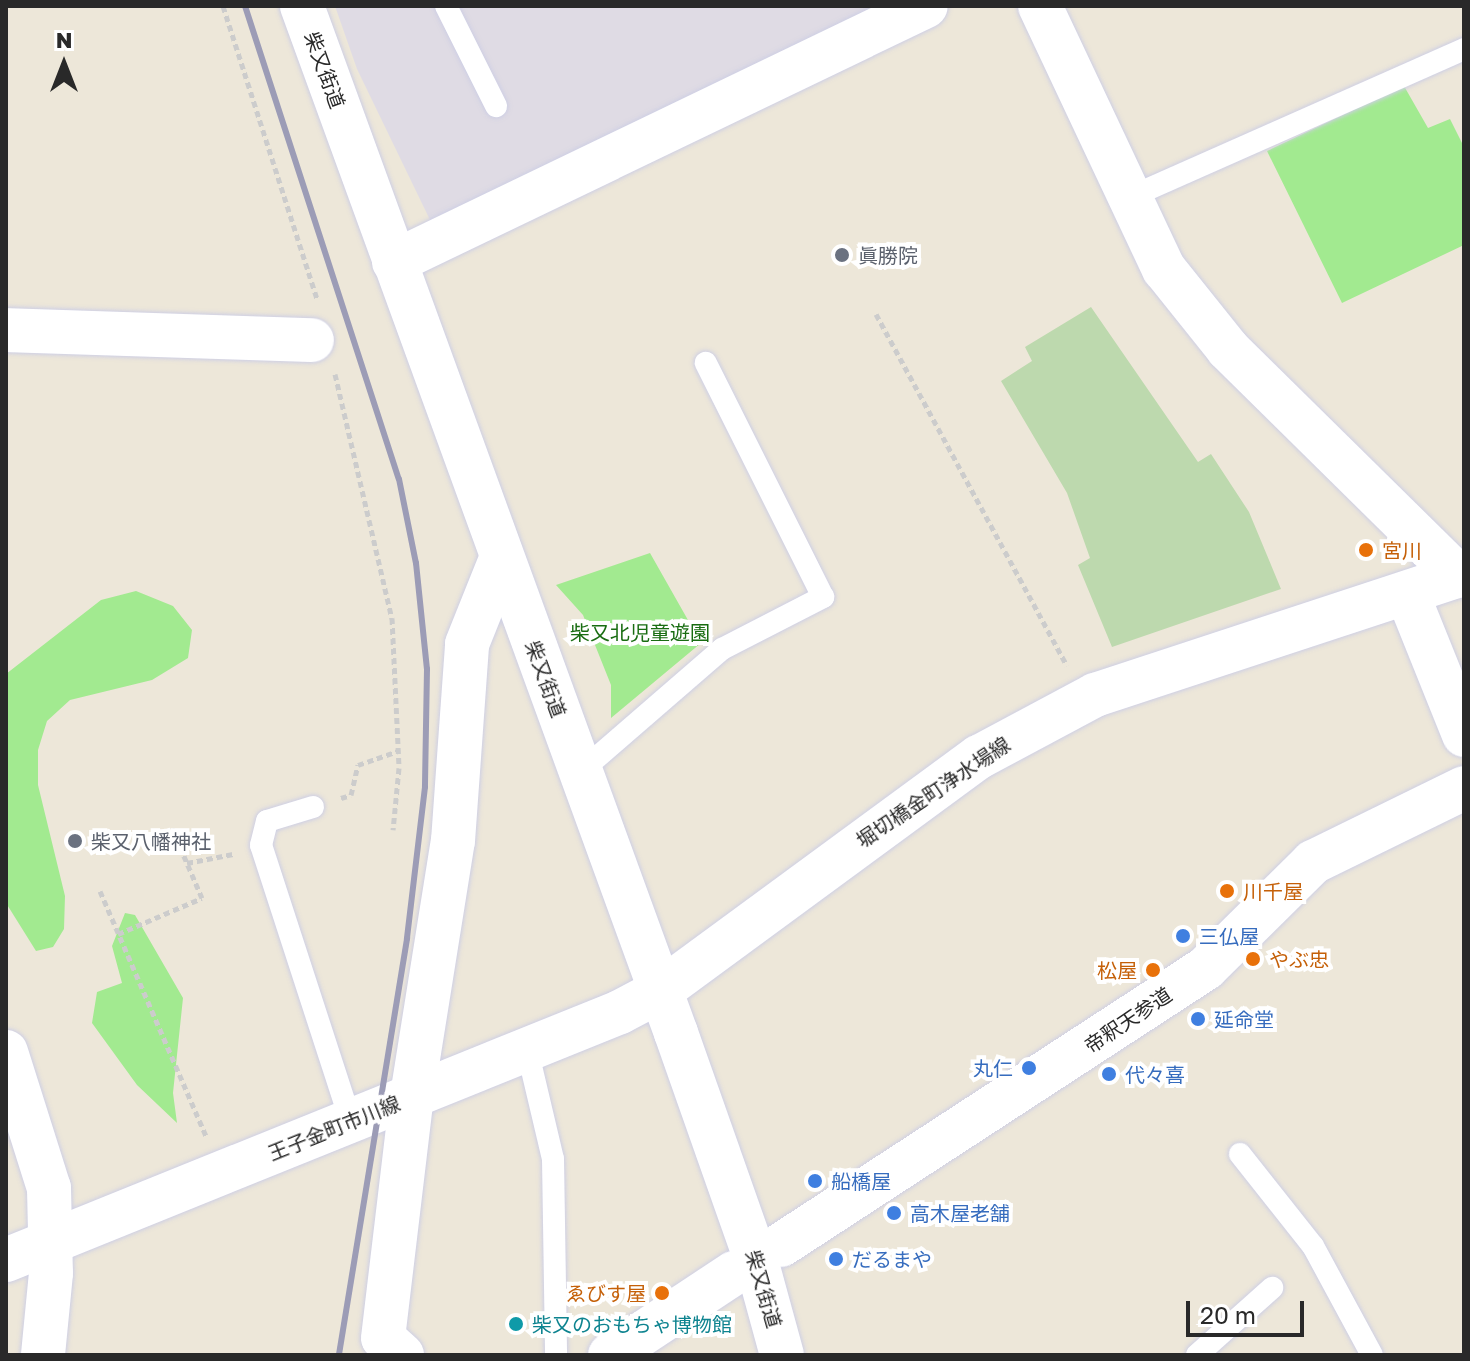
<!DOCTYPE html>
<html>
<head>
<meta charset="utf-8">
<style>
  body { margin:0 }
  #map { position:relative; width:1470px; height:1361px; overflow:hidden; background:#ede7d9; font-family:"Golos Text","Noto Sans JP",sans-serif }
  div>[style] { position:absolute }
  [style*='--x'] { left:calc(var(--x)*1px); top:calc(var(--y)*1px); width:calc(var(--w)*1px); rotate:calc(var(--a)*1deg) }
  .industrial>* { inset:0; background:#dfdbe4 }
  .green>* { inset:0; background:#a2ea90 }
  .cemetery>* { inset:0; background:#bdd9ae }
  .path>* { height:5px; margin-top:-2.5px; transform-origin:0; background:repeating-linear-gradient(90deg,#ccc 0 6px,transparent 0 10px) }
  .roads { filter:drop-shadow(0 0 2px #cecfe4) drop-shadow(0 0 2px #cecfe4) }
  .lane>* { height:22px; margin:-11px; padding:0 11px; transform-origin:11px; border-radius:11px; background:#fff }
  .street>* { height:44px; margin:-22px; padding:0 22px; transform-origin:22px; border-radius:22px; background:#fff }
  .secondary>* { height:44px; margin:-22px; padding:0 22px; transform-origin:22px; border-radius:22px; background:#fff }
  .rail>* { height:6px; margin:-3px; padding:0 3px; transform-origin:3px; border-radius:3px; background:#9c9cb6 }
  .dots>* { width:22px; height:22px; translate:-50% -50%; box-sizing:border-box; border:4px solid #fff; border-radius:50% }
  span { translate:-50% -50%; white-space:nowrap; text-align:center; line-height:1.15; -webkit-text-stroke:8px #fff; paint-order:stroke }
  .street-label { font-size:20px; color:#292929 }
  .worship-label { font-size:20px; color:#5b616d }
  .left { translate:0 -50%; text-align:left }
  .food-label { font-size:20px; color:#c56008 }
  .right { translate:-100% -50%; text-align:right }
  .park-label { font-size:20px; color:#196d12 }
  .shop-label { font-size:20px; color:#366cbe }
  .culture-label { font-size:20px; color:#0d838f }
  .frame { position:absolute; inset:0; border:8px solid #292929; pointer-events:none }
  .north { position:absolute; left:24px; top:24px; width:80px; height:80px; -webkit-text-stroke:6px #fff; paint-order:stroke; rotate:0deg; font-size:22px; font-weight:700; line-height:32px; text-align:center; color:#292929 }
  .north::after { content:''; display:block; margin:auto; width:28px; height:36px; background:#292929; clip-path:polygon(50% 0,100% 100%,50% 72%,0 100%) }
  .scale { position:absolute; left:1186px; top:1301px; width:118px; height:36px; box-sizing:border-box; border:4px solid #292929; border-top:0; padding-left:10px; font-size:24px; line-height:28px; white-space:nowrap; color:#292929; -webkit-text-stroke:6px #fff; paint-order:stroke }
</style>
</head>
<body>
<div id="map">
  <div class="industrial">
    <i style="clip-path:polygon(335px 6px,878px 6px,431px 222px,357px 69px)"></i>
  </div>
  <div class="green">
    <i style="clip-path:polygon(1404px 86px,1428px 128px,1450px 119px,1464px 147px,1464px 245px,1342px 303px,1267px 151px)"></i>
    <i style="clip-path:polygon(650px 553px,701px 643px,611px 718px,611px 685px,583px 615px,556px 585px)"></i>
    <i style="clip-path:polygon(136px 591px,173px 606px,192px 630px,188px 658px,152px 680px,70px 700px,47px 721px,38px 750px,38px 785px,65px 896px,64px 929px,53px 947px,36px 951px,6px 903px,6px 674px,101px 600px)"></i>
    <i style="clip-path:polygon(125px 913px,135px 915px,183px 998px,173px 1093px,177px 1123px,137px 1085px,92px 1023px,97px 992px,122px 983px,112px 946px)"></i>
  </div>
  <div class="cemetery">
    <i style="clip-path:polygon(1091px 307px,1198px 462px,1211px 454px,1249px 512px,1281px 589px,1112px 647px,1078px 565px,1090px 558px,1067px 493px,1001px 381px,1032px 361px,1025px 347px)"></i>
  </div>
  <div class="path">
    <i style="--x:223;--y:6;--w:307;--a:72.2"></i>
    <i style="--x:876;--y:314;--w:400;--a:61.5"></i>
    <i style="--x:335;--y:374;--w:251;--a:76.9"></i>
    <i style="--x:392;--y:618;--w:150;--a:87.3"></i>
    <i style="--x:399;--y:768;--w:62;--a:95.5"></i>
    <i style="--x:341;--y:798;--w:10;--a:-17"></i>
    <i style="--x:351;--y:795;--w:31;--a:-77"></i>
    <i style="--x:358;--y:765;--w:42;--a:-19.3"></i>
    <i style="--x:187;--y:863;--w:47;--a:-11.1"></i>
    <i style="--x:100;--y:891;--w:267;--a:66.6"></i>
    <i style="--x:118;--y:934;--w:91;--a:-23.2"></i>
    <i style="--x:202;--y:898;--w:76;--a:-113.2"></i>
  </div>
  <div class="roads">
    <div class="lane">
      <i style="--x:446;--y:6;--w:112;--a:63.4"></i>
      <i style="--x:1128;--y:198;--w:368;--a:-23.9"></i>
      <i style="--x:580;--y:772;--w:188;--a:-40.9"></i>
      <i style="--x:722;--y:649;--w:114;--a:-27.2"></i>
      <i style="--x:823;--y:597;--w:262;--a:-116.6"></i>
      <i style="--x:313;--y:807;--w:48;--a:163.1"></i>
      <i style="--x:267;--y:821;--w:25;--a:104"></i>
      <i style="--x:261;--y:845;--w:291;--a:72"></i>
      <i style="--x:527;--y:1049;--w:113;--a:76.7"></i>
      <i style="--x:553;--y:1159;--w:196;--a:89.1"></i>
      <i style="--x:1240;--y:1154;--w:117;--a:51.6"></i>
      <i style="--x:1313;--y:1246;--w:124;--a:61.6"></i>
      <i style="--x:1197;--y:1355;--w:101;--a:-41.8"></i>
    </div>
    <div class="street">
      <i style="--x:1040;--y:6;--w:291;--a:64.8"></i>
      <i style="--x:1164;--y:269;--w:102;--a:51.3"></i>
      <i style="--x:1228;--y:349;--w:323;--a:44.6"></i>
      <i style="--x:394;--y:262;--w:590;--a:-25.7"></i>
      <i style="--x:6;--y:330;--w:306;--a:1.9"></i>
      <i style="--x:1407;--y:593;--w:153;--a:68.1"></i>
      <i style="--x:6;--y:1052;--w:143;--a:72.5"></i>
      <i style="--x:49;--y:1188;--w:85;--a:88.7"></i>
      <i style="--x:51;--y:1273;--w:82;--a:95.6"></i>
      <i style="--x:781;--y:1245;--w:507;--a:-33.09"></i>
      <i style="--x:1206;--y:968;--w:151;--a:-44.7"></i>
      <i style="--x:1313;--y:862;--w:168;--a:-26.1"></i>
      <i style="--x:402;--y:1355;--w:25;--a:-138"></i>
      <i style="--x:383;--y:1338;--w:244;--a:-83.2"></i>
      <i style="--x:412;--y:1096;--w:258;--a:-80.9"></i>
      <i style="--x:453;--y:841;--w:197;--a:-85.9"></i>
      <i style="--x:467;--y:644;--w:92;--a:-68.2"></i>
      <i style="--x:610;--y:1355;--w:149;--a:-33.5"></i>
    </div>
    <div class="secondary">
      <i style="--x:302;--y:6;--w:1093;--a:69.99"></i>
      <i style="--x:676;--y:1033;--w:241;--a:70.6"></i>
      <i style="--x:756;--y:1260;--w:98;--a:74.7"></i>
      <i style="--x:6;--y:1260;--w:662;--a:-21.99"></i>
      <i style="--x:620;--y:1012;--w:45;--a:-27.7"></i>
      <i style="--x:660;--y:991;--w:396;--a:-36.3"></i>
      <i style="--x:979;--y:757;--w:132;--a:-28.1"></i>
      <i style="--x:1095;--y:695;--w:388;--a:-18.2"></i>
    </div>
  </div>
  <div class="rail">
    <i style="--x:245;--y:6;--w:497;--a:72"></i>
    <i style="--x:399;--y:479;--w:86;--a:78.6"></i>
    <i style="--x:416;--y:563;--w:107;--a:84.1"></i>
    <i style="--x:427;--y:669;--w:118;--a:91"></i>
    <i style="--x:425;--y:787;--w:153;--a:96.8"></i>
    <i style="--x:407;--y:939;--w:422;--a:99.3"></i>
  </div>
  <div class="dots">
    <i style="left:842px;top:255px;background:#6b7280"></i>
    <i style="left:1366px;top:550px;background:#e8710a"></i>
    <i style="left:75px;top:841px;background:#6b7280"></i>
    <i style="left:1227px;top:891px;background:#e8710a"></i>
    <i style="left:1183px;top:936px;background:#3f7fe0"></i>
    <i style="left:1253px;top:959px;background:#e8710a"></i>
    <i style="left:1153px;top:970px;background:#e8710a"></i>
    <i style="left:1198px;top:1019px;background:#3f7fe0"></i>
    <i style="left:1029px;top:1068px;background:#3f7fe0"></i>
    <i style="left:1109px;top:1074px;background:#3f7fe0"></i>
    <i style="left:815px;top:1181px;background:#3f7fe0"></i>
    <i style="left:894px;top:1213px;background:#3f7fe0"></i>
    <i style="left:836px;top:1259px;background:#3f7fe0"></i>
    <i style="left:662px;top:1293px;background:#e8710a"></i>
    <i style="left:516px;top:1324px;background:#0f9aa8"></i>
  </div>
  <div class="street-label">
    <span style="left:325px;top:70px;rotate:70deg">柴又街道</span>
    <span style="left:546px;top:679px;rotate:70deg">柴又街道</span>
    <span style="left:933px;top:792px;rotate:-34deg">堀切橋金町浄水場線</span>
    <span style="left:1128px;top:1020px;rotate:-34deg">帝釈天参道</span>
    <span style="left:334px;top:1128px;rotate:-22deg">王子金町市川線</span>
    <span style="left:764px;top:1289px;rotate:74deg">柴又街道</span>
  </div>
  <div class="worship-label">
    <span class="left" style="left:858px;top:255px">眞勝院</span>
    <span class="left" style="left:91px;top:841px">柴又八幡神社</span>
  </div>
  <div class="food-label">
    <span class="left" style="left:1382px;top:550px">宮川</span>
    <span class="left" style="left:1243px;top:891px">川千屋</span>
    <span class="left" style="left:1269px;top:959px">やぶ忠</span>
    <span class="right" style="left:1137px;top:970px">松屋</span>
    <span class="right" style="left:646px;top:1293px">ゑびす屋</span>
  </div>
  <div class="park-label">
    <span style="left:640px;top:632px">柴又北児童遊園</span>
  </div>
  <div class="shop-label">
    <span class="left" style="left:1199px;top:936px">三仏屋</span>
    <span class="left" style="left:1214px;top:1019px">延命堂</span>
    <span class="right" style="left:1013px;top:1068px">丸仁</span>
    <span class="left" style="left:1125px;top:1074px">代々喜</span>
    <span class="left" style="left:831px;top:1181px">船橋屋</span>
    <span class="left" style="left:910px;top:1213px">高木屋老舗</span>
    <span class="left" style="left:852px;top:1259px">だるまや</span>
  </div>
  <div class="culture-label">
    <span class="left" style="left:532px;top:1324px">柴又のおもちゃ博物館</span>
  </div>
  <div class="frame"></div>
  <div class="north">N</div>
  <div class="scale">20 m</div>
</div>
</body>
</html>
